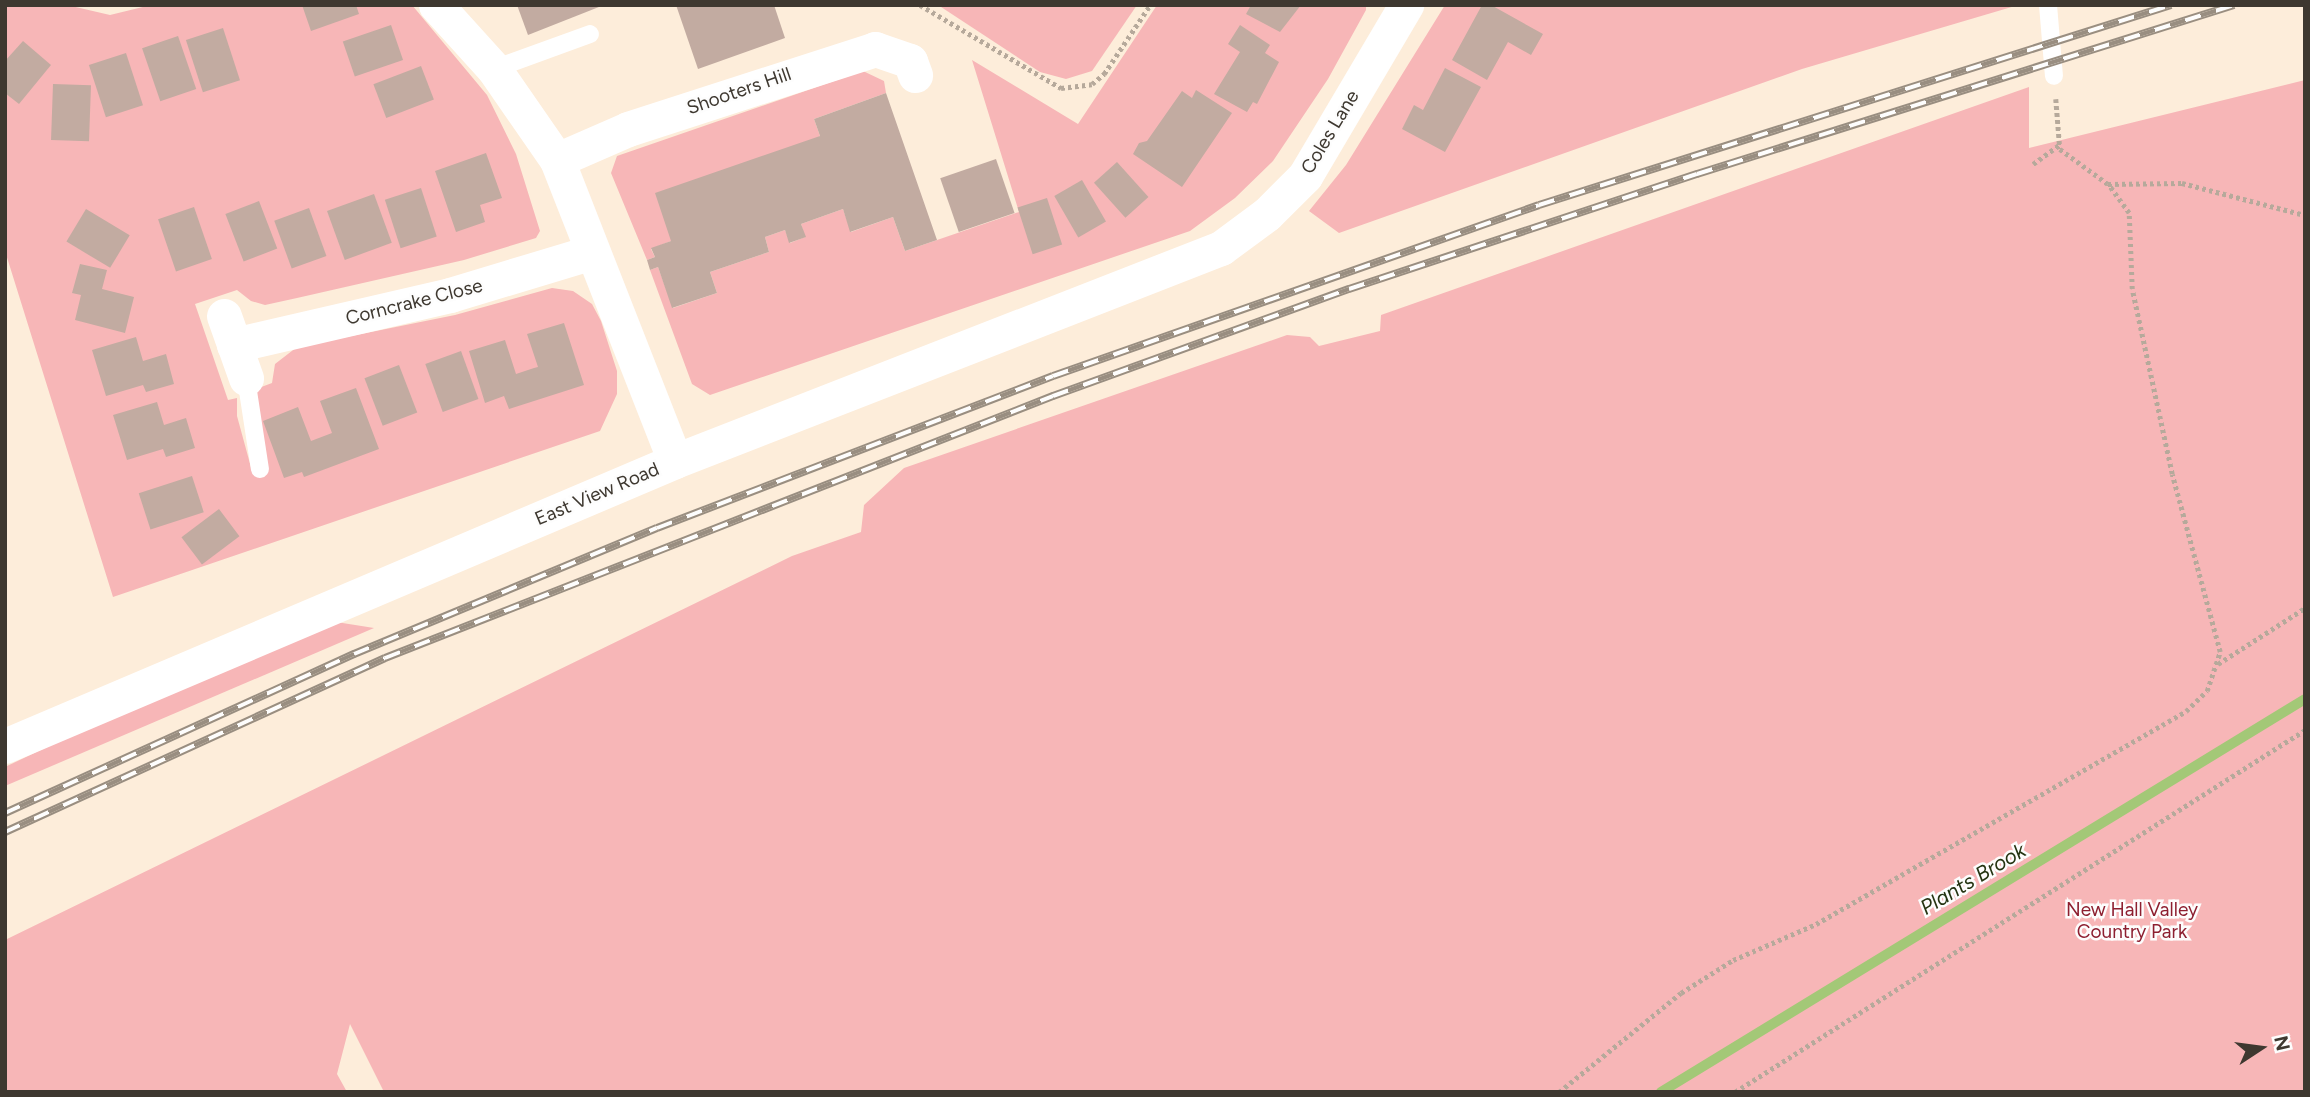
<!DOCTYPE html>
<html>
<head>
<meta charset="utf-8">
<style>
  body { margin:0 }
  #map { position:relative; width:2310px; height:1097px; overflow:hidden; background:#fdedda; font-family:Figtree,sans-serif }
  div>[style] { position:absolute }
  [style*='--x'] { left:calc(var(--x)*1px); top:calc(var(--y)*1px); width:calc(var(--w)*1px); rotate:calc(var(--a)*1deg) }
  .green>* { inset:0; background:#f7b6b7 }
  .stream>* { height:10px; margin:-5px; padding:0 5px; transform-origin:5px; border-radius:5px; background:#a3c877 }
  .building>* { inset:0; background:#c2aba1; transform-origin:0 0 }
  .path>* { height:4.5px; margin-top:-2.25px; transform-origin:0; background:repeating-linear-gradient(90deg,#b6a99b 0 3.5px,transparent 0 7px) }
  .service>* { height:18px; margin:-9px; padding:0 9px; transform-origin:9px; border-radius:9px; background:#fff }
  .minor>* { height:35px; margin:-17.5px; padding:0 17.5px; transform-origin:17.5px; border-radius:17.5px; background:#fff }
  .rail>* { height:8px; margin-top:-4px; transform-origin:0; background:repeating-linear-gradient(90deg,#fdfdfd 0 16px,#998e81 0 32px); box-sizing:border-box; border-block:2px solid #998e81 }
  span { translate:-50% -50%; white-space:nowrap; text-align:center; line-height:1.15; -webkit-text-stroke:5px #fdfdfd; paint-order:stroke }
  .street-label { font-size:19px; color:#3e3830 }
  .park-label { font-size:19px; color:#8d1f30 }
  .water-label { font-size:21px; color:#253412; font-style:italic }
  .frame { position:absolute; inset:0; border:7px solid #3e3830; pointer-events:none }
  .north { position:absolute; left:2226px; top:1013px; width:70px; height:70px; -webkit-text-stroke:5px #fdfdfd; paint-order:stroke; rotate:77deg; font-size:19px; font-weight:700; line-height:28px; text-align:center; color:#3e3830 }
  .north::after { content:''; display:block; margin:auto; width:24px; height:32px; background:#3e3830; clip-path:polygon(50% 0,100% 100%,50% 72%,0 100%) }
</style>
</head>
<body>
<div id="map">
  <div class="green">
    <i style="clip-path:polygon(5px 5px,67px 5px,110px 15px,151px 5px,412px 5px,487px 95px,516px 154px,540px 231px,536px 238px,464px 260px,297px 298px,265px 305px,251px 301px,237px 290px,195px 304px,228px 400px,237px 398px,237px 416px,252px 471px,256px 389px,272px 383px,275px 364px,297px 347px,455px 315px,552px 288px,573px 291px,592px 304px,601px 321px,617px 371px,617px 394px,600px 431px,113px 597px,5px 251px)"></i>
    <i style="clip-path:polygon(938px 5px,1137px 5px,1092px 71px,1066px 79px,1040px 72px)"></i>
    <i style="clip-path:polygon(1157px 5px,1366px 5px,1366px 10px,1328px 79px,1273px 161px,1235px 198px,1190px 231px,710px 395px,692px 384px,650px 270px,658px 267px,673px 308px,717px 293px,710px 272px,769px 252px,765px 237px,785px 230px,790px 243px,805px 237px,801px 224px,843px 209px,851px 232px,893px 217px,905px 251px,1019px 212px,972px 60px,1078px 124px)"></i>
    <i style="clip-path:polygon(1445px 5px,2015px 5px,2015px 6px,1802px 69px,1339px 233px,1309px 211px,1346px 165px)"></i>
    <i style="clip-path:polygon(863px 71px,884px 81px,886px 93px,814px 119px,820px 136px,671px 241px,651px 249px,655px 257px,647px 260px,611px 173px,617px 156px)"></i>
    <i style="clip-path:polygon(2305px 80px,2305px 1092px,384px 1092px,350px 1024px,337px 1074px,347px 1092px,5px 1092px,5px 940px,792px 556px,861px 532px,864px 505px,904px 468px,1287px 335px,1310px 337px,1319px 346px,1380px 331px,1381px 315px,2029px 87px,2029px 148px)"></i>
    <i style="clip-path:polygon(330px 621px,374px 628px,5px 786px,5px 767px,188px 680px)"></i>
  </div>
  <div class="stream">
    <i style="--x:1661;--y:1092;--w:754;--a:-31.39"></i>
  </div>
  <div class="building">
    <i style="clip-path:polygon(302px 5px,356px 5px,359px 14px,311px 31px)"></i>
    <i style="clip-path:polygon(517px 5px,604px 5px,528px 35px)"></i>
    <i style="clip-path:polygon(676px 5px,774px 5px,785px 38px,698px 69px)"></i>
    <i style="clip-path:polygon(1251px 5px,1301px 5px,1280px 32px,1246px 14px)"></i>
    <i style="clip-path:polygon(1482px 5px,1491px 5px,1543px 34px,1531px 55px,1508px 42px,1487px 80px,1452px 60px)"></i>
    <i style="left:391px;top:25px;width:37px;height:51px;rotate:71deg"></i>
    <i style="clip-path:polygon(1240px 25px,1270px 45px,1265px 53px,1279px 62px,1257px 104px,1253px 102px,1247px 112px,1214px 94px,1240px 52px,1228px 44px)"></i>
    <i style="left:223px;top:28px;width:55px;height:39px;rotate:72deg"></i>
    <i style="left:178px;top:36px;width:56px;height:38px;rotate:71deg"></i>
    <i style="clip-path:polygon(23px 41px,51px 65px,19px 104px,5px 93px,5px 61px)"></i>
    <i style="left:126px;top:53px;width:55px;height:39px;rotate:72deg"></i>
    <i style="left:421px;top:66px;width:36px;height:51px;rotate:69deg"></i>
    <i style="clip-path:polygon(1445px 68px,1481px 87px,1445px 152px,1402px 129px,1414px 105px,1423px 110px)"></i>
    <i style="left:53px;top:84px;width:38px;height:56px;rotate:2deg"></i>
    <i style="clip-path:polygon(1196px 90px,1232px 113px,1182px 187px,1133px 154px,1139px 143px,1147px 141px,1182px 91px,1192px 98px)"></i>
    <i style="clip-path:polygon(886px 93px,937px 240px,905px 251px,893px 217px,850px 232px,843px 209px,801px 224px,806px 237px,789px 243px,785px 230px,765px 237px,769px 252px,710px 272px,717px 293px,672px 308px,658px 267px,650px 270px,647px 260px,655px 257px,651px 248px,671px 241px,655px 193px,820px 136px,814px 119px)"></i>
    <i style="clip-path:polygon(486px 153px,502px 198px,480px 205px,485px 222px,456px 232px,435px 171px)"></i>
    <i style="left:996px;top:159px;width:57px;height:59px;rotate:71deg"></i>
    <i style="left:1117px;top:162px;width:47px;height:31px;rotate:48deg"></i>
    <i style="left:1082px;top:180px;width:48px;height:32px;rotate:60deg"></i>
    <i style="left:421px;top:188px;width:51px;height:38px;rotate:72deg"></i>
    <i style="left:374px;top:194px;width:52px;height:50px;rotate:70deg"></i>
    <i style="left:1047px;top:198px;width:49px;height:31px;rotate:72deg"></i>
    <i style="left:259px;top:201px;width:51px;height:36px;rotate:69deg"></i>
    <i style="left:194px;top:207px;width:55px;height:38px;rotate:71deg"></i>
    <i style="left:309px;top:208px;width:51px;height:37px;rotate:70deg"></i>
    <i style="left:86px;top:209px;width:51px;height:38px;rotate:31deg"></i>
    <i style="clip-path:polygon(80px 264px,107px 270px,102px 289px,134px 297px,125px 333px,75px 320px,81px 295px,72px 293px)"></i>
    <i style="clip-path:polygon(564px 323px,584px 385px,509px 409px,504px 396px,485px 403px,469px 351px,505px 340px,516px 374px,534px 368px,538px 367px,527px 334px)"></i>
    <i style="clip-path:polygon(136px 337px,143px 361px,166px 354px,174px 384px,146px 392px,143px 385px,106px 396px,92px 350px)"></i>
    <i style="left:461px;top:351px;width:51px;height:38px;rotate:70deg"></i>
    <i style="left:399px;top:365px;width:51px;height:37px;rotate:69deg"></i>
    <i style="clip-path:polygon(356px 388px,379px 449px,304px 477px,302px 472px,284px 478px,263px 421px,298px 407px,311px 441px,332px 433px,320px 401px)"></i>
    <i style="clip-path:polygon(157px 402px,164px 425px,186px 418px,195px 448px,166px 457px,163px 449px,127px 460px,113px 415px)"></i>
    <i style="left:192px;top:476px;width:38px;height:56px;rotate:72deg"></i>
    <i style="left:219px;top:509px;width:34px;height:47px;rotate:53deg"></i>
  </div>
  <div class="path">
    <i style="--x:920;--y:5;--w:164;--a:30.5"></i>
    <i style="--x:1061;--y:88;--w:31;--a:-7"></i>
    <i style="--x:1092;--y:84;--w:16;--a:-40"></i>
    <i style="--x:1104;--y:74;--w:83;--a:-56.3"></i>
    <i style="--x:2056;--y:99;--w:50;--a:85.4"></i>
    <i style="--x:2060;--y:149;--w:59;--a:36.1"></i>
    <i style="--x:2108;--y:184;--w:74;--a:-0.8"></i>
    <i style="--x:2182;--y:183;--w:127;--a:14.6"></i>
    <i style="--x:2033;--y:164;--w:32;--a:-36"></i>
    <i style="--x:2218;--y:664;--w:103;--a:-32.8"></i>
    <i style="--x:1559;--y:1092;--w:157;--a:-39.1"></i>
    <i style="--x:1681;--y:993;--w:62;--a:-32.4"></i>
    <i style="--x:1733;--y:960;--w:90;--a:-23.4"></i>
    <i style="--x:1816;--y:924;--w:427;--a:-29.9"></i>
    <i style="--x:2186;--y:711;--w:29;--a:-44"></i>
    <i style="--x:2207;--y:691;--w:41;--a:-71.6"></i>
    <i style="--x:2220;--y:652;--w:184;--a:-105.1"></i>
    <i style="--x:2172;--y:474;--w:189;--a:-102.2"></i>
    <i style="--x:2132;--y:289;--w:76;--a:-92.3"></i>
    <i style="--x:2129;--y:213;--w:36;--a:-126"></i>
    <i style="--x:1735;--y:1092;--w:675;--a:-32.42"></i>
  </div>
  <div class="service">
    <i style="--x:2048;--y:5;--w:71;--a:85.2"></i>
    <i style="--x:494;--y:69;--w:102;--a:-20"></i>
    <i style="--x:246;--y:378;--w:92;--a:81.3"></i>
  </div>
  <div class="minor">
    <i style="--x:436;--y:5;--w:86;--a:47.8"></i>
    <i style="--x:494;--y:69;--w:111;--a:55.3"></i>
    <i style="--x:557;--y:160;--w:323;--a:68.6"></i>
    <i style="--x:557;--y:160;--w:77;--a:-23.6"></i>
    <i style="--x:628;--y:129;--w:260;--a:-17.9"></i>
    <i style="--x:875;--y:49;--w:37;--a:19"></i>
    <i style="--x:910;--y:61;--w:15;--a:70"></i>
    <i style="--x:224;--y:316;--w:66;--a:70.5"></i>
    <i style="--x:234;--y:345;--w:222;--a:-13"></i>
    <i style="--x:450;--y:295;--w:148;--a:-16.8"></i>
    <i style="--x:5;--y:746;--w:728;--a:-23.04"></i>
    <i style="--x:675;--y:461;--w:586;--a:-21.31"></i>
    <i style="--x:1221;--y:248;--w:57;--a:-36.5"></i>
    <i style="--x:1267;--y:214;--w:54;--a:-45"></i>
    <i style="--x:1305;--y:176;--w:199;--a:-59.4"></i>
  </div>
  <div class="rail">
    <i style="--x:5;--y:813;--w:384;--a:-24.5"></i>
    <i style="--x:354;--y:654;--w:328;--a:-22.6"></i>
    <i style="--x:657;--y:528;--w:424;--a:-21"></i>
    <i style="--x:1053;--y:376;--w:515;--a:-19.38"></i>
    <i style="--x:1539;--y:205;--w:663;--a:-17.56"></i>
    <i style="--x:5;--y:832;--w:418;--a:-24.6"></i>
    <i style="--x:385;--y:658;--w:718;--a:-21.42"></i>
    <i style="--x:1053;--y:396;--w:315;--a:-19.9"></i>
    <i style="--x:1349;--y:289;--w:367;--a:-18.3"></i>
    <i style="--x:1697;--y:174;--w:563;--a:-17.47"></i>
  </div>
  <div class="street-label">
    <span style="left:739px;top:91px;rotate:-19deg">Shooters Hill</span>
    <span style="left:1330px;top:132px;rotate:-59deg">Coles Lane</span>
    <span style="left:414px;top:302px;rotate:-14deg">Corncrake Close</span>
    <span style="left:597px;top:494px;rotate:-23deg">East View Road</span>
  </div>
  <div class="park-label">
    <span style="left:2132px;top:921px">New Hall Valley<br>Country Park</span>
  </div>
  <div class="water-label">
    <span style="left:1973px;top:879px;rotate:-31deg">Plants Brook</span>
  </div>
  <div class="frame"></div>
  <div class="north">N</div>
</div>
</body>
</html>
